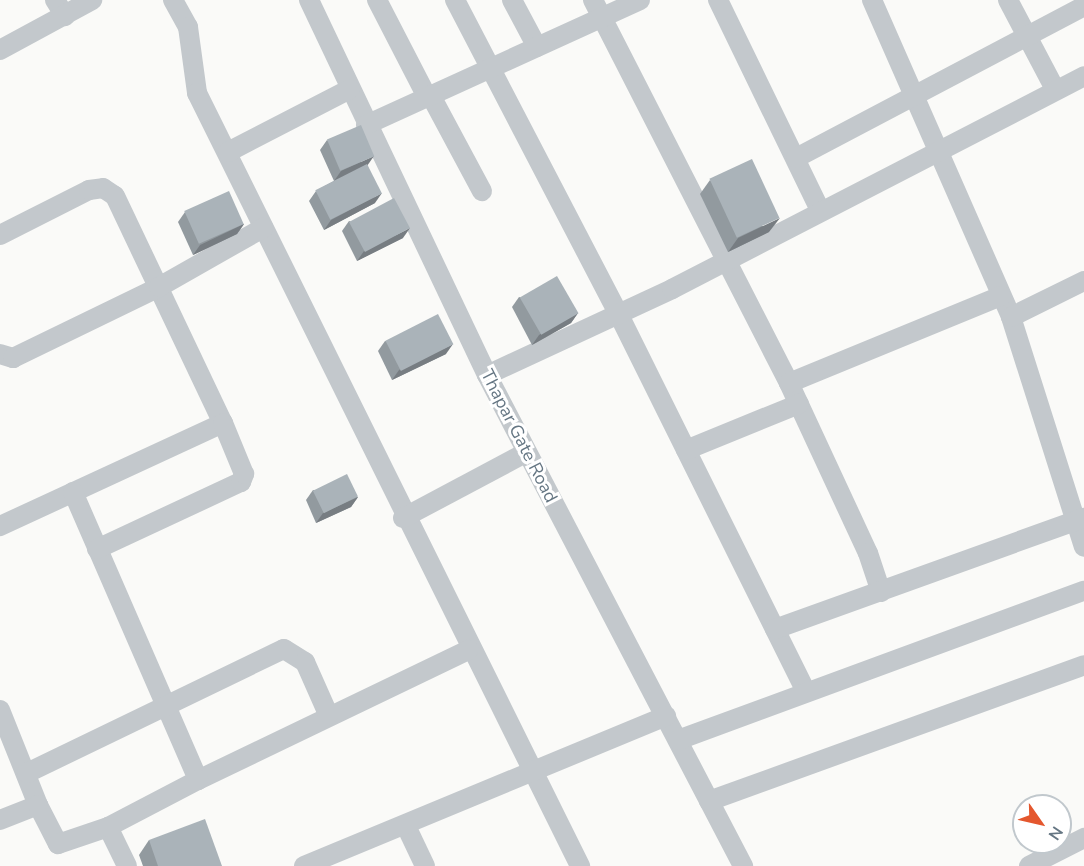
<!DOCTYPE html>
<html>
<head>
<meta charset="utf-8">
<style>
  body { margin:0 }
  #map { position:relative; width:1084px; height:866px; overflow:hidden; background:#fafaf8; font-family:"Nunito Sans",sans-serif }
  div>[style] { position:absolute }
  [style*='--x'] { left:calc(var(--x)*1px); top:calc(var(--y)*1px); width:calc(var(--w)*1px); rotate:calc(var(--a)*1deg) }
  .street>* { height:20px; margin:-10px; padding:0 10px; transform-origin:10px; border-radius:10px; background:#c3c8cc }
  .wall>* { inset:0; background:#929a9f }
  .shaded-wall>* { inset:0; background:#777d82 }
  .building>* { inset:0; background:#aab3b9; transform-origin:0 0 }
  span { translate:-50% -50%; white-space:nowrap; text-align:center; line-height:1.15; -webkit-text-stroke:6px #fff; paint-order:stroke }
  .street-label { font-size:18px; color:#657683 }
  .north { position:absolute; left:1012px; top:794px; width:60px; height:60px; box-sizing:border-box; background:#fff; border:2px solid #c1c8cd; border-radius:50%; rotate:124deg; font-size:16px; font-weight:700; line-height:24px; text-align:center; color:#657683 }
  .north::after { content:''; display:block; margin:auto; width:21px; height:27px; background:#e4572e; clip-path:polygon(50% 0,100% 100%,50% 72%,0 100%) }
</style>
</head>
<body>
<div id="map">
  <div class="street">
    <i style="--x:55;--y:0;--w:19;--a:58"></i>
    <i style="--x:173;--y:0;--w:31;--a:61"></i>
    <i style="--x:188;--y:27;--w:67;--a:82.2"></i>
    <i style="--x:197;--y:93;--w:863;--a:63.64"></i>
    <i style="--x:309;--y:0;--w:415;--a:64.6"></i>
    <i style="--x:487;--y:375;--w:554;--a:62.46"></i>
    <i style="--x:377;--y:0;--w:109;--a:62.7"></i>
    <i style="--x:455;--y:0;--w:355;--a:62.5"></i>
    <i style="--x:619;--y:315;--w:421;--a:63.6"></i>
    <i style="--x:512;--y:0;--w:53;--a:62"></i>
    <i style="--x:593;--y:0;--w:430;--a:62.9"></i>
    <i style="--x:789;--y:383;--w:187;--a:65.1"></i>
    <i style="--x:868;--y:553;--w:41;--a:71.6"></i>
    <i style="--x:718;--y:0;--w:233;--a:64.1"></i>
    <i style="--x:872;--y:0;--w:346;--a:66.3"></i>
    <i style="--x:1011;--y:317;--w:241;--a:72.4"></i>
    <i style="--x:1008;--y:0;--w:101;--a:62.2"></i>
    <i style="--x:0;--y:50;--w:105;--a:-28.5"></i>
    <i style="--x:431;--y:96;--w:108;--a:61.8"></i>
    <i style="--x:366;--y:125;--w:301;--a:-24.5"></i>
    <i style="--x:228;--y:152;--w:137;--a:-27.3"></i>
    <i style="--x:796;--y:158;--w:326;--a:-27.8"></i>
    <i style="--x:0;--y:235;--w:100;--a:-26.8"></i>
    <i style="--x:89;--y:190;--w:14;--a:-8"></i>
    <i style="--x:103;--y:188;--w:14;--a:34"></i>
    <i style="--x:115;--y:196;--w:251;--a:64.6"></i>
    <i style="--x:223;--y:423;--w:246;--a:155.2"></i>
    <i style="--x:1011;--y:317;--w:81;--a:-26.3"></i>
    <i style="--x:0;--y:354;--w:14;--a:17"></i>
    <i style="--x:13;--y:358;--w:162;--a:-25.9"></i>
    <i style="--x:159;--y:287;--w:120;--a:-29.6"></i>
    <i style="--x:487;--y:375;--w:204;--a:-24.9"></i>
    <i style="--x:672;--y:289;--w:464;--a:-27.3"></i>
    <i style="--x:789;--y:383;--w:229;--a:-22.3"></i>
    <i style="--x:686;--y:450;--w:122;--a:-22.2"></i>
    <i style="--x:73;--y:492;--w:314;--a:66.5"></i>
    <i style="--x:198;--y:780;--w:300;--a:-25.7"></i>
    <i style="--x:403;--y:518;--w:140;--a:-28"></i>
    <i style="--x:97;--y:549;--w:159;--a:-25"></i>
    <i style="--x:241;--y:482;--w:9;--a:-69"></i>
    <i style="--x:244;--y:474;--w:55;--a:-112.4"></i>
    <i style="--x:775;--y:629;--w:328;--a:-19.8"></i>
    <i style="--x:0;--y:710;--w:102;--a:68.2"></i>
    <i style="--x:38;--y:805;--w:41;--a:158.5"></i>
    <i style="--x:678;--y:740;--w:432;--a:-20.2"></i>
    <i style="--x:27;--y:773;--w:285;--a:-25.8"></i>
    <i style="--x:284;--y:649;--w:25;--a:32"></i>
    <i style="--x:305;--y:662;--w:57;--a:66.1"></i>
    <i style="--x:709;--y:801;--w:399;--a:-19.9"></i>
    <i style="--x:38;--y:805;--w:44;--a:62.9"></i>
    <i style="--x:58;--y:844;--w:53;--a:-18.8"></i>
    <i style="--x:108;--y:827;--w:43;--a:64"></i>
    <i style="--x:406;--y:826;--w:44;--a:64.6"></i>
    <i style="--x:108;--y:827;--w:102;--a:-27.6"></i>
    <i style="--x:304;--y:866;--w:392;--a:-22.5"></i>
    <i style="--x:1029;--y:866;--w:62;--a:-27"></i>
  </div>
  <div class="wall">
    <i style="clip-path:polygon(327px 140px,368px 166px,375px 203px,324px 230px,309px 201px,316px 191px,334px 181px,320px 150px)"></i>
    <i style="clip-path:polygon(710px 180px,769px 232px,728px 252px,700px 194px)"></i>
    <i style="clip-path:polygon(185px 212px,244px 224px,237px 234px,193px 255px,178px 222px)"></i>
    <i style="clip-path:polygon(349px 221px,403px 238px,357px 261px,342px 231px)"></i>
    <i style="clip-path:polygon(519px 297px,578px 313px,571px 323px,532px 345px,512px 307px)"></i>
    <i style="clip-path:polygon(385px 341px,446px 354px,392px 380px,378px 351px)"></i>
    <i style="clip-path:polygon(313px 490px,358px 497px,351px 507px,316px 523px,306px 500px)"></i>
    <i style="clip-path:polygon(149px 840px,222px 866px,143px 866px,139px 855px)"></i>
  </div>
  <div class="shaded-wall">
    <i style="clip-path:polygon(374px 156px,367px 166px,334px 181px,341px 171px)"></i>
    <i style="clip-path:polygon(382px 193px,375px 203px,324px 230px,331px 220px)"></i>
    <i style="clip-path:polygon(780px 218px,769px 232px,728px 252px,738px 238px)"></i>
    <i style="clip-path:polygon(244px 224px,237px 234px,193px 255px,200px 245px)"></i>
    <i style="clip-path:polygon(410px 228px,403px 238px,357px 261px,364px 251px)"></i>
    <i style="clip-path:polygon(578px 313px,571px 323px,532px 345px,539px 335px)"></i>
    <i style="clip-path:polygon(453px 344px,446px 354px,392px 380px,399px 370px)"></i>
    <i style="clip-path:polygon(358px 497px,351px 507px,316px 523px,323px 513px)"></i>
  </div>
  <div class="building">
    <i style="left:361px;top:125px;width:34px;height:37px;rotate:67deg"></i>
    <i style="left:752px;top:159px;width:65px;height:47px;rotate:65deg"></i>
    <i style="left:367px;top:164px;width:33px;height:58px;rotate:63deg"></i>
    <i style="left:229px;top:191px;width:36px;height:49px;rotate:66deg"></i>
    <i style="left:394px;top:198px;width:34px;height:51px;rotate:62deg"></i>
    <i style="left:557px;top:276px;width:43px;height:43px;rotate:60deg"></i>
    <i style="left:438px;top:314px;width:34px;height:59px;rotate:63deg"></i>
    <i style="left:347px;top:474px;width:25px;height:38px;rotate:64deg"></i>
    <i style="clip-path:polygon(205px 819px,222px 866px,158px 866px,149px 840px)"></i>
  </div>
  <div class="street-label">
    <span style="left:519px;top:436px;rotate:63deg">Thapar Gate Road</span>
  </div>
  <div class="north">N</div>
</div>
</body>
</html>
